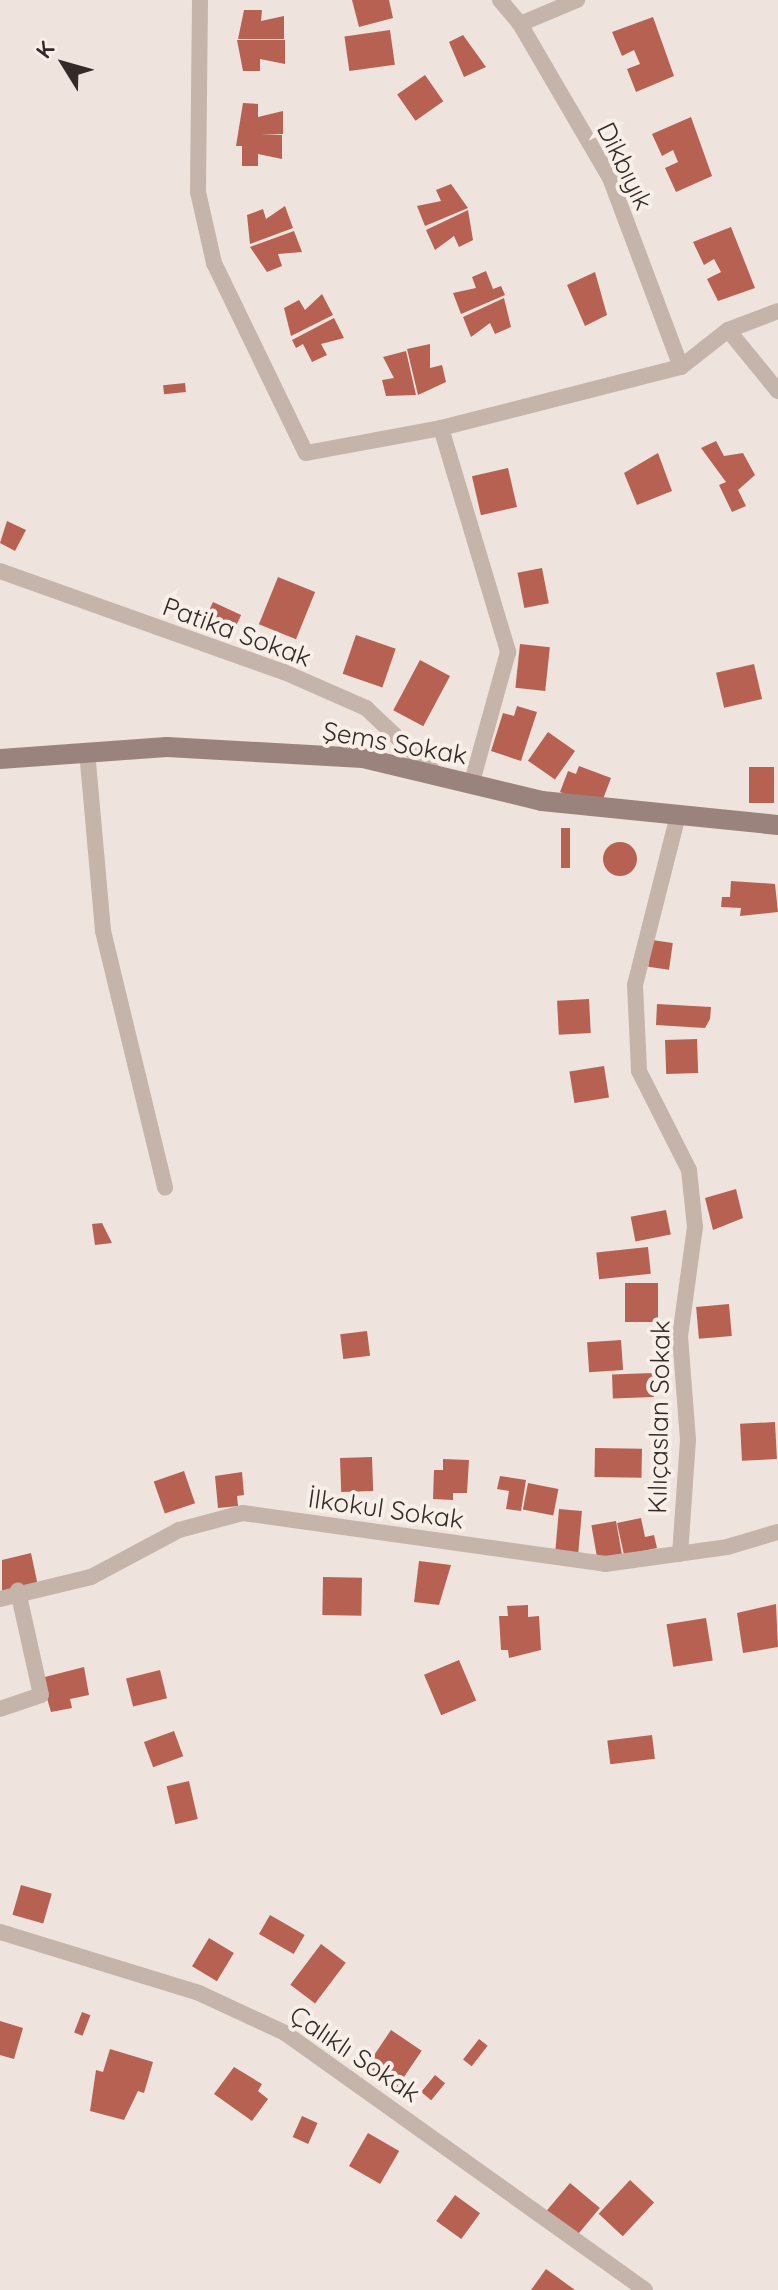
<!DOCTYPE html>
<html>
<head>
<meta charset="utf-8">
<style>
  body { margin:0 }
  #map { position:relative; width:778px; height:2290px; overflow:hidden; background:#efe4dd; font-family:Quicksand,sans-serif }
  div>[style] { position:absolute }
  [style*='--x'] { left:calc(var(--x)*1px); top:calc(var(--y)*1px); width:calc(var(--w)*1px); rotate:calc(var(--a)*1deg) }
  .building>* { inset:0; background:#b76153; transform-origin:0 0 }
  .round { border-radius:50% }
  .street>* { height:16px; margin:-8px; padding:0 8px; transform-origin:8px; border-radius:8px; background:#c5b4aa }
  .secondary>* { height:20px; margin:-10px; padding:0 10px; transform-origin:10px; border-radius:10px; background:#99837c }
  span { translate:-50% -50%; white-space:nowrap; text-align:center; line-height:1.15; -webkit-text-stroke:8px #f7efe8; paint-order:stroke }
  .street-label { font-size:26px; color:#342b29 }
  .north { position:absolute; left:24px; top:24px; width:80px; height:80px; -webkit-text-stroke:6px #f7efe8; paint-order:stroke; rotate:307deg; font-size:22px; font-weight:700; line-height:32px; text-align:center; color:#342b29 }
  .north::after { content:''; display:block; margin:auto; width:28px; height:36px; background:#342b29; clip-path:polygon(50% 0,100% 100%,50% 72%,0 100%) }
</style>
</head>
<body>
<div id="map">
  <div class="building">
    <i style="clip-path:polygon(352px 0,389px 0,393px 18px,359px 27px)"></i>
    <i style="clip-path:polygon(244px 10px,262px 10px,261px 21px,284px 16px,284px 39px,238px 39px)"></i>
    <i style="clip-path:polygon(653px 17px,674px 76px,636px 92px,627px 69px,640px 64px,634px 50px,622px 56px,612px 32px)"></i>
    <i style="left:390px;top:30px;width:35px;height:46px;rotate:82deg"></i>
    <i style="clip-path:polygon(463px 35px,486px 67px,464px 77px,449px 42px)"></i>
    <i style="clip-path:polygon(237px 40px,285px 40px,285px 64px,260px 59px,260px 71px,243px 71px)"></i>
    <i style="left:425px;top:75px;width:32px;height:34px;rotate:55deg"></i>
    <i style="clip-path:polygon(243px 103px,258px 104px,258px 117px,283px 111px,283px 134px,261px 134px,282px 135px,282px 159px,258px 154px,258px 166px,242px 166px,242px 146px,236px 146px)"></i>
    <i style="clip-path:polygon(691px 117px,712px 176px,676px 192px,665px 168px,678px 162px,673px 150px,662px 156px,652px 134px)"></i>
    <i style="clip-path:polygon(451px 184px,468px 208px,425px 226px,417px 206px,441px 201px,436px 190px)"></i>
    <i style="clip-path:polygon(285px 206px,293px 228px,250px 244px,247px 215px,263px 209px,266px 219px)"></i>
    <i style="clip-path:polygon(468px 210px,473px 240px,459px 247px,454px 236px,435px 250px,426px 230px)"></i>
    <i style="clip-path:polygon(731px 227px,755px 288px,718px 301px,707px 279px,721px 272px,714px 259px,704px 265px,693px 242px)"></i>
    <i style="clip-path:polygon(294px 231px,302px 252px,278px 254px,282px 266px,267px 272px,250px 247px)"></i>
    <i style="clip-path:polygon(486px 271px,493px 289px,501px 286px,505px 295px,461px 314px,453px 293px,476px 288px,472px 277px)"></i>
    <i style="clip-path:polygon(595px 272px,607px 315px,585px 326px,567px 285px)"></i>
    <i style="clip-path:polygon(322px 294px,333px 315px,291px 336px,284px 308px,299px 300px,305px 310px)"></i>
    <i style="clip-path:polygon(504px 298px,511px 327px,495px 334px,490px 323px,471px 337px,463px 317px)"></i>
    <i style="clip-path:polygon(334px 318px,344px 338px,321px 344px,327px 355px,312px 362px,303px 344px,296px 348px,292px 340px)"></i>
    <i style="clip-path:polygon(430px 344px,430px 368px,442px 365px,446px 382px,418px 395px,407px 349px)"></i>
    <i style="clip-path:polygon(406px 351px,416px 395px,386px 396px,382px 380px,394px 378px,383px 357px)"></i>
    <i style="left:185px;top:383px;width:9px;height:22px;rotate:84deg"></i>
    <i style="clip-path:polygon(716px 441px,724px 456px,743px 453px,755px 475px,738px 490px,746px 506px,732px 512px,719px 485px,726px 482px,701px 448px)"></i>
    <i style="clip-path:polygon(658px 453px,672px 491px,637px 505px,624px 473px)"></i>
    <i style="left:508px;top:468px;width:40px;height:37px;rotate:77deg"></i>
    <i style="clip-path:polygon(7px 521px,26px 530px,15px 551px,0 543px)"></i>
    <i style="left:542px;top:568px;width:36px;height:25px;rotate:79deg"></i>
    <i style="left:278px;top:577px;width:40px;height:51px;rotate:22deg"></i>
    <i style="left:213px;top:602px;width:31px;height:18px;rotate:25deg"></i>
    <i style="left:356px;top:635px;width:42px;height:41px;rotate:19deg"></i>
    <i style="left:520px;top:644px;width:30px;height:44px;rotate:6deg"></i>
    <i style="left:420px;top:660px;width:34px;height:57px;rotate:28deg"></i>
    <i style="left:754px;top:664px;width:36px;height:39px;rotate:77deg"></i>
    <i style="clip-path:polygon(517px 706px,537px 712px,521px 761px,491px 751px,503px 713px,514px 716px)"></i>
    <i style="left:548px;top:732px;width:33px;height:35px;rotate:35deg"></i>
    <i style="clip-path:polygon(579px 766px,611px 778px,600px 807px,560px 792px,568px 771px,576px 774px)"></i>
    <i style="left:749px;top:767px;width:25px;height:36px"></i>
    <i style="left:561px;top:828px;width:9px;height:40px"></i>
    <i class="round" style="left:603px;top:842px;width:34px;height:34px"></i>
    <i style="clip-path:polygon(731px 881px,775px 884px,778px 912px,740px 916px,741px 908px,721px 907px,722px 897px,730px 897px)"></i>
    <i style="left:652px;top:940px;width:21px;height:27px;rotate:8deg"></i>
    <i style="left:589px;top:999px;width:34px;height:32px;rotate:87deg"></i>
    <i style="clip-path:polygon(657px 1004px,711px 1007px,710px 1019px,705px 1028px,656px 1025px)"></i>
    <i style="left:697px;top:1039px;width:34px;height:32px;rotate:88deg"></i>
    <i style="left:604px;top:1066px;width:32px;height:35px;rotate:81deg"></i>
    <i style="clip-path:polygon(736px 1189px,743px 1218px,713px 1230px,705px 1198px)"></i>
    <i style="left:666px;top:1210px;width:25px;height:36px;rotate:79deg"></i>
    <i style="clip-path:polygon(102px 1223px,112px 1243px,95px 1245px,92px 1224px)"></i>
    <i style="left:648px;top:1247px;width:27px;height:52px;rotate:84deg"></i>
    <i style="left:625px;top:1283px;width:33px;height:39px"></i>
    <i style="left:729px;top:1304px;width:32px;height:33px;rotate:85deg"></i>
    <i style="left:367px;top:1331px;width:25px;height:27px;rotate:83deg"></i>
    <i style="left:621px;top:1340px;width:30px;height:34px;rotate:86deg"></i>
    <i style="left:653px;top:1373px;width:24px;height:41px;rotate:88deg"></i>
    <i style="left:775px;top:1422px;width:37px;height:35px;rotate:87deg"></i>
    <i style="left:595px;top:1448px;width:47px;height:29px;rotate:1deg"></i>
    <i style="left:372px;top:1457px;width:34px;height:32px;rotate:88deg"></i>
    <i style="clip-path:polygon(443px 1459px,469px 1460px,467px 1493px,453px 1493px,453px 1500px,433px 1499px,434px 1470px,443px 1470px)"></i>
    <i style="left:184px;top:1471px;width:34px;height:32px;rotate:71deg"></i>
    <i style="clip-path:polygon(242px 1472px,244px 1495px,237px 1496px,238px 1506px,218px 1508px,215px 1476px)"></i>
    <i style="clip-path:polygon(500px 1476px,526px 1480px,521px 1511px,506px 1509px,509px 1491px,497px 1489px)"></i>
    <i style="left:528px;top:1483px;width:31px;height:27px;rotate:11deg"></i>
    <i style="left:559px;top:1509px;width:23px;height:42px;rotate:5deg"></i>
    <i style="clip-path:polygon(641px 1518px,645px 1537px,654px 1535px,657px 1548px,624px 1555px,617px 1523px)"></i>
    <i style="left:616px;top:1521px;width:34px;height:25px;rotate:80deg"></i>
    <i style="clip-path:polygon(31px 1553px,38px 1586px,2px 1594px,2px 1560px)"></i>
    <i style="clip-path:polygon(419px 1561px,451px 1565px,439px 1605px,414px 1602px)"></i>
    <i style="left:323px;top:1577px;width:39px;height:38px;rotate:1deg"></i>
    <i style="clip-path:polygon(776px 1604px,778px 1647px,743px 1653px,737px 1613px)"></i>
    <i style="clip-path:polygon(528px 1605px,528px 1617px,539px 1616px,541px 1650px,509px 1658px,508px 1650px,501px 1650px,499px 1616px,508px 1616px,507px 1606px)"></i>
    <i style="left:706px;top:1618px;width:43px;height:40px;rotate:81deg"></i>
    <i style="left:459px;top:1660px;width:44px;height:38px;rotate:67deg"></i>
    <i style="clip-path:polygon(84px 1667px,89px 1695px,70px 1699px,72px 1708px,51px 1712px,41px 1678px)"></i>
    <i style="left:160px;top:1670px;width:29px;height:35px;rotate:76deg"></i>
    <i style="left:174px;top:1731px;width:27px;height:32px;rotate:70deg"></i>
    <i style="left:652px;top:1735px;width:24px;height:45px;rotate:83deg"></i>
    <i style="left:189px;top:1781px;width:39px;height:23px;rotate:77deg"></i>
    <i style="left:21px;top:1885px;width:32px;height:31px;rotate:16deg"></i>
    <i style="left:270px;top:1915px;width:40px;height:22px;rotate:30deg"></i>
    <i style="left:209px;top:1938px;width:29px;height:33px;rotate:31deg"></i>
    <i style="left:321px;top:1944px;width:31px;height:51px;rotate:37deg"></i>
    <i style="left:82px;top:2012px;width:9px;height:22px;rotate:21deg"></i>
    <i style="clip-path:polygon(0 2021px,23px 2028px,14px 2059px,0 2055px)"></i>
    <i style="left:391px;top:2030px;width:37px;height:47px;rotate:34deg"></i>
    <i style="left:479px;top:2039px;width:11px;height:26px;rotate:38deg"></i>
    <i style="clip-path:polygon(110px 2049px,153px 2062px,144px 2093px,138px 2091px,124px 2120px,90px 2111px,96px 2070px,103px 2072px)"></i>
    <i style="clip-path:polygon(234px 2067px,262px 2084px,258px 2091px,268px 2099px,252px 2121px,214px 2094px)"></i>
    <i style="left:435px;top:2075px;width:13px;height:22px;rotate:39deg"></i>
    <i style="left:302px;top:2116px;width:17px;height:23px;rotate:24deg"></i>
    <i style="left:368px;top:2133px;width:36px;height:38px;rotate:30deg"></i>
    <i style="left:630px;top:2180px;width:33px;height:46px;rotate:43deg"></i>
    <i style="left:570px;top:2183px;width:39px;height:38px;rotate:40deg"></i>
    <i style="left:455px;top:2195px;width:31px;height:32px;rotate:36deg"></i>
    <i style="clip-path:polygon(546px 2269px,575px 2290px,531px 2290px)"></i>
  </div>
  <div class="street">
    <i style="--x:200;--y:0;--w:192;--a:90.6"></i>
    <i style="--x:198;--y:192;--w:73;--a:77.3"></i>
    <i style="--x:214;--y:263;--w:211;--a:64.2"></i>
    <i style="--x:306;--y:453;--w:137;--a:-10.5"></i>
    <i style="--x:441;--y:428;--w:248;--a:-14.3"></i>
    <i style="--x:681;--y:367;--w:60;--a:-38.2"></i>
    <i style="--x:728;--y:330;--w:53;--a:-20.8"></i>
    <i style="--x:500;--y:0;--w:31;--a:50"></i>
    <i style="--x:520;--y:24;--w:178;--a:59.7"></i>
    <i style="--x:610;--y:178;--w:202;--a:69.4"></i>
    <i style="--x:520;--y:24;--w:62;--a:-22.8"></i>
    <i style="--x:728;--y:330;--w:79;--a:50.7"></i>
    <i style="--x:441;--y:428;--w:234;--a:73.3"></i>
    <i style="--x:508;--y:652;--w:135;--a:105.5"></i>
    <i style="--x:0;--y:571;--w:301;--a:19.6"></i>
    <i style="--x:284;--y:672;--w:90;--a:23.7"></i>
    <i style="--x:366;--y:708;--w:96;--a:43.3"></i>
    <i style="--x:87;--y:751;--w:181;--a:84.9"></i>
    <i style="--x:103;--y:931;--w:264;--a:76.4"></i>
    <i style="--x:677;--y:819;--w:171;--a:104.2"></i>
    <i style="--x:635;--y:985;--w:86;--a:87.3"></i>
    <i style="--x:639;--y:1071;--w:111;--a:63.2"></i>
    <i style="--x:689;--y:1170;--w:57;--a:84"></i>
    <i style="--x:695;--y:1227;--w:110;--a:97.8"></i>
    <i style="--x:680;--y:1336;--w:104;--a:85.6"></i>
    <i style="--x:688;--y:1440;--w:114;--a:94"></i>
    <i style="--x:0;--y:1599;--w:94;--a:-13.6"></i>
    <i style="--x:91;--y:1577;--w:100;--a:-28.1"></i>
    <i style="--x:179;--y:1530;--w:66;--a:-14.9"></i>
    <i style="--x:243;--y:1513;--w:366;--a:8"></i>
    <i style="--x:605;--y:1564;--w:123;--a:-7.9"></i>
    <i style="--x:727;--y:1547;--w:53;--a:-16.4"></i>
    <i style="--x:0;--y:1709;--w:43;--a:-18.9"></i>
    <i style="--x:41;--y:1695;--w:107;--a:-102.5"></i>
    <i style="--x:0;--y:1932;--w:208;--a:17"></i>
    <i style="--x:199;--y:1993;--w:95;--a:24.9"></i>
    <i style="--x:285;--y:2033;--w:442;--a:35.5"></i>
  </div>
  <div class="secondary">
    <i style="--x:0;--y:759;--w:167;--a:-4.1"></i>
    <i style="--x:167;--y:747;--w:196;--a:3.2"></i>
    <i style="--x:363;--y:758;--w:184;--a:13.5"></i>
    <i style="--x:542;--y:801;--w:237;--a:5.8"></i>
  </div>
  <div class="street-label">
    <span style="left:625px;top:166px;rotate:64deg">Dikbıyık</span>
    <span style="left:237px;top:632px;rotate:20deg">Patika Sokak</span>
    <span style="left:395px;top:743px;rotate:10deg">Şems Sokak</span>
    <span style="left:659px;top:1417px;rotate:-89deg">Kılıçaslan Sokak</span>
    <span style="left:386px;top:1509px;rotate:8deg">İlkokul Sokak</span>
    <span style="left:355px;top:2054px;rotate:34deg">Çalıklı Sokak</span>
  </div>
  <div class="north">K</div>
</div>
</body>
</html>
